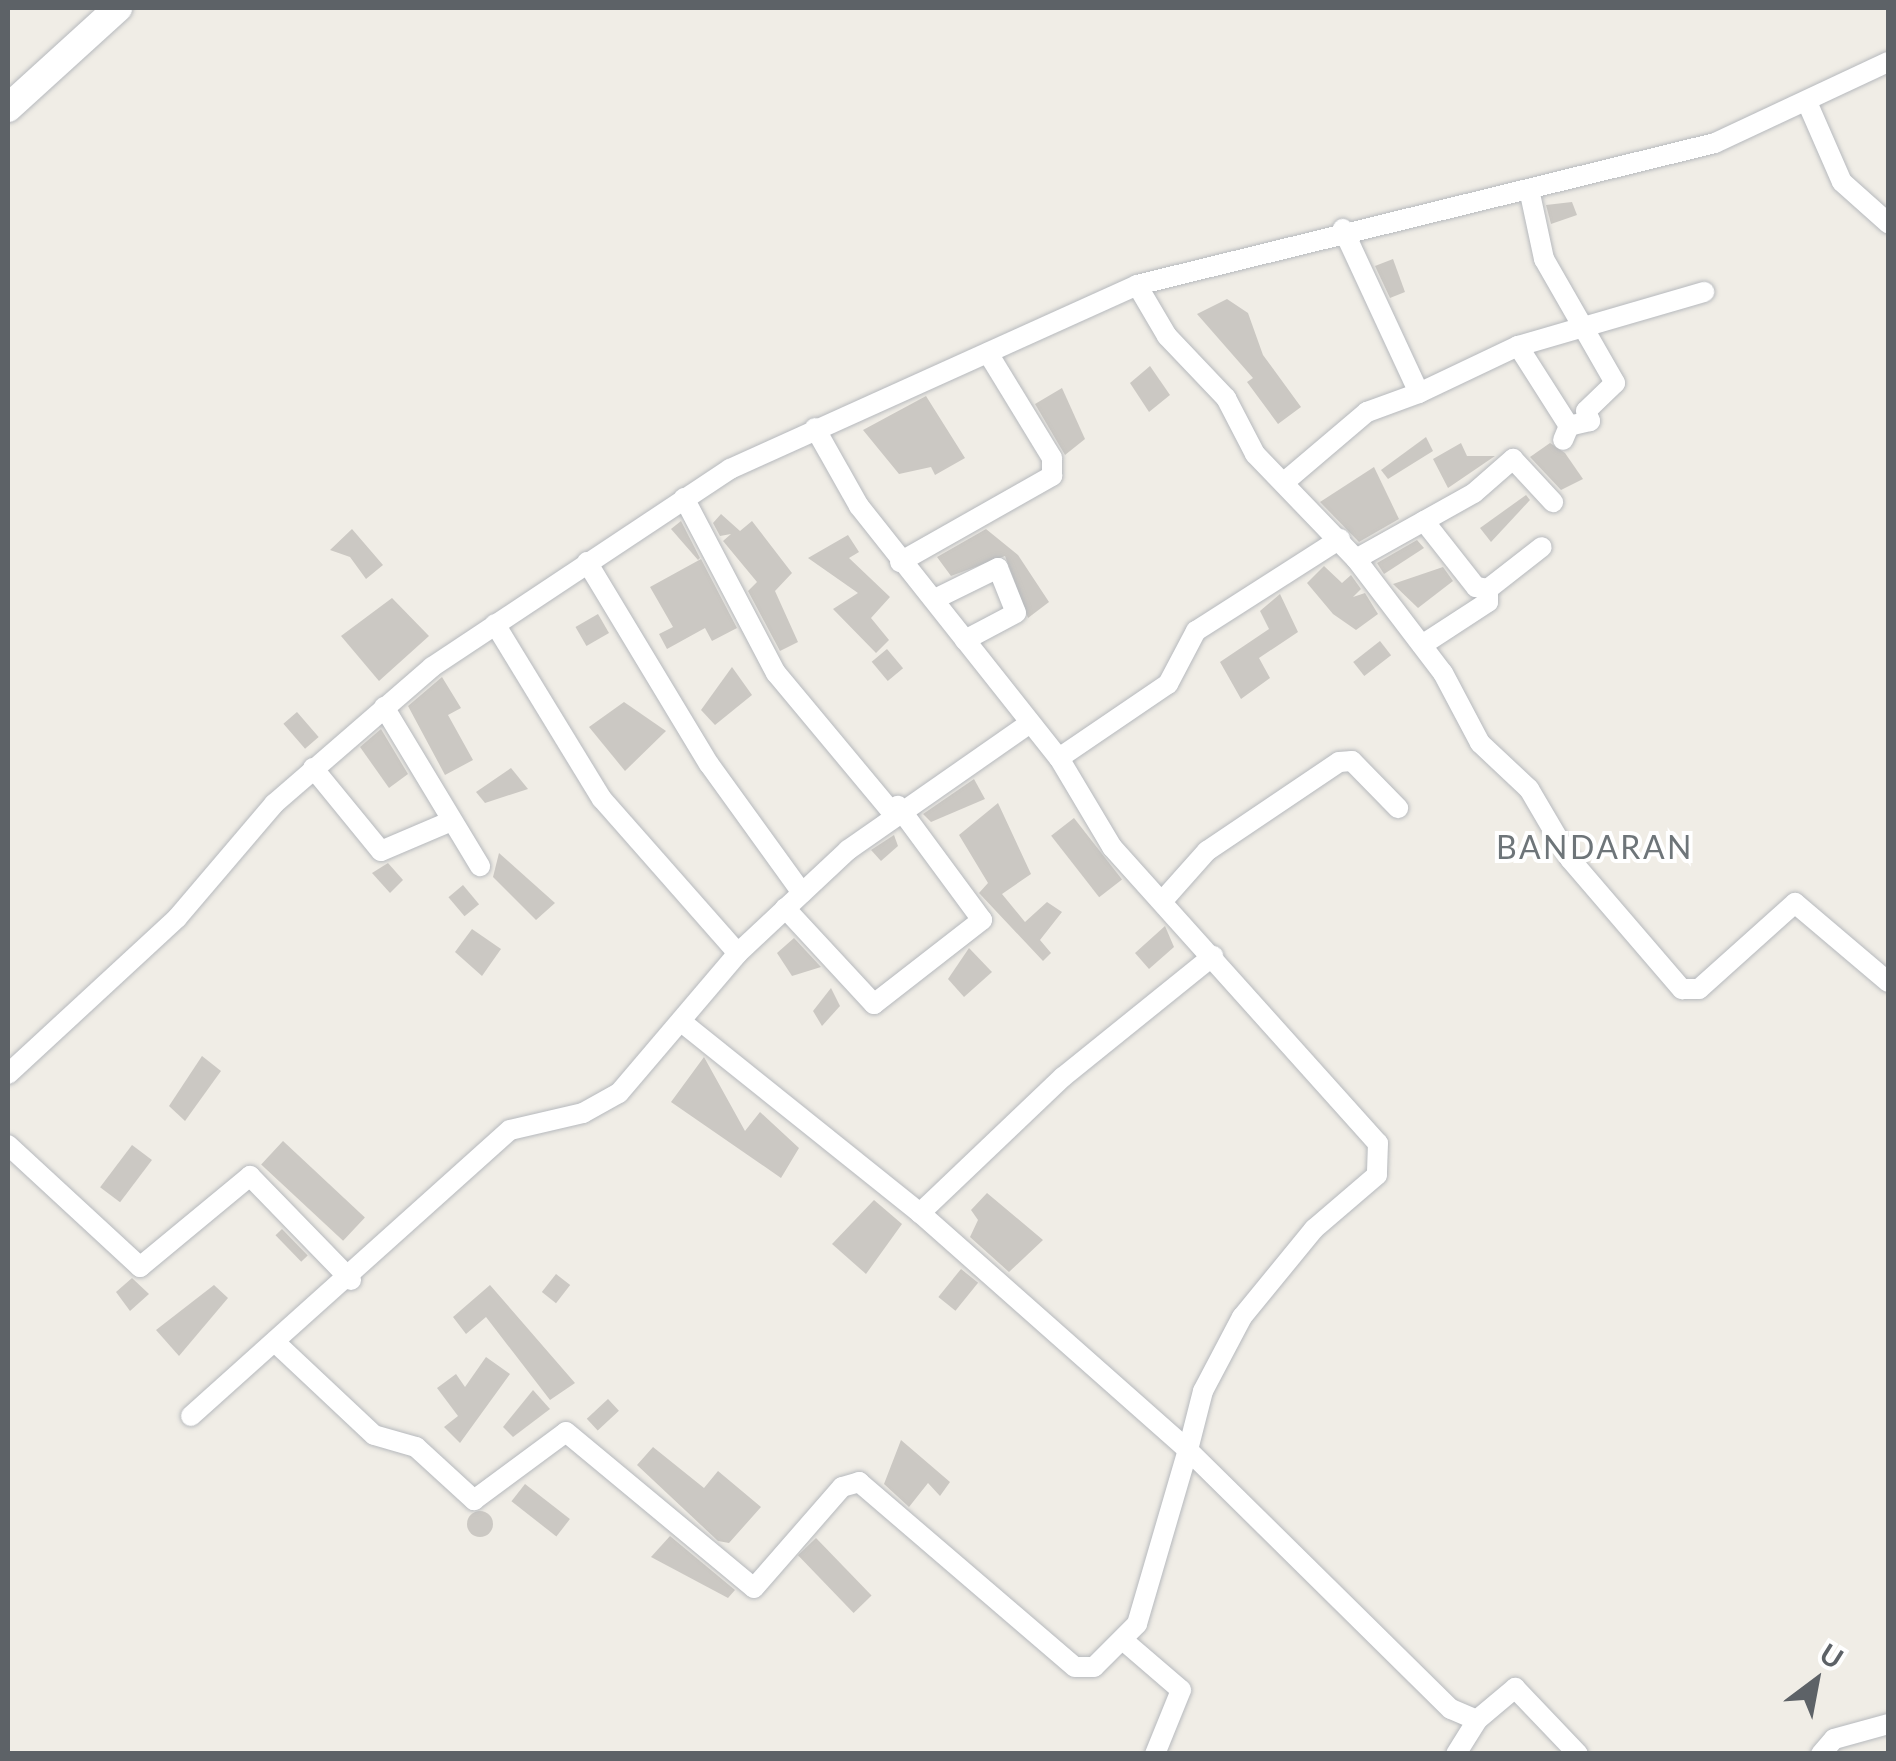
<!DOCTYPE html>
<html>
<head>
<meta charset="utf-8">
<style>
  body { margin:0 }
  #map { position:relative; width:1896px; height:1761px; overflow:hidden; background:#f0ede6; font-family:Lato,sans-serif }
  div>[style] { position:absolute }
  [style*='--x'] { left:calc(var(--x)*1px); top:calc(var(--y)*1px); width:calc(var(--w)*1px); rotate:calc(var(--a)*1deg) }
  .building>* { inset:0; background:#cbc8c3; transform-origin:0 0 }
  .round { border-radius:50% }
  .roads { filter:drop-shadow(0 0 2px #b6b9bd) drop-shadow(0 0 2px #b6b9bd) }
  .minor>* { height:20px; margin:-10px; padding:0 10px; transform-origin:10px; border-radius:10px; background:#fff }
  .secondary>* { height:28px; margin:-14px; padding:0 14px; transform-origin:14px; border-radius:14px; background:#fff }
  span { translate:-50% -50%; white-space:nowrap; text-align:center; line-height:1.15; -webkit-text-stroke:8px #fff; paint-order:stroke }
  .quarter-label { font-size:32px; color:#6e7579; letter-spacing:2.5px }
  .frame { position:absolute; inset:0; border:10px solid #5d6267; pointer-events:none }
  .north { position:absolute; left:1766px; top:1631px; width:100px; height:100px; -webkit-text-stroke:8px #fff; paint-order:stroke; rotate:32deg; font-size:28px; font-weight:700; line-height:40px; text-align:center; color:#5d6267 }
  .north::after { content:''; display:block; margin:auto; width:35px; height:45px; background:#5d6267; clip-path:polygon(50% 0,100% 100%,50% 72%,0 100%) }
</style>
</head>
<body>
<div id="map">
  <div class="building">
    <i style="clip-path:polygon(1572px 202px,1577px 215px,1551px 224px,1546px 205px)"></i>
    <i style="clip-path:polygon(1393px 259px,1405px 292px,1390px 298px,1375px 266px)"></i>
    <i style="clip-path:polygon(1227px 299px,1248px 313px,1263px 355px,1301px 407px,1278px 424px,1247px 382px,1253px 378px,1197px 314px)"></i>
    <i style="clip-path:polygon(1150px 366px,1170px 395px,1149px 412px,1130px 383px)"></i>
    <i style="clip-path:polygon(1062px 388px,1085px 439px,1065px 455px,1035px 404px)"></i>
    <i style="clip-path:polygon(926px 396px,965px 458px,935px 475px,931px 467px,899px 474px,863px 430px)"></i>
    <i style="clip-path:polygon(1426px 437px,1433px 451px,1388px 479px,1381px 470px)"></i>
    <i style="clip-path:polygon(1461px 443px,1467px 456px,1495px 456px,1448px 488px,1433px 459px)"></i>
    <i style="clip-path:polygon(1550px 443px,1565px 453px,1583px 479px,1561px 490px,1530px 457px)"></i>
    <i style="clip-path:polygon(1374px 467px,1399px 519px,1359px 542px,1320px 502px)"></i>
    <i style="clip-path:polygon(1526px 495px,1530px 500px,1491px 542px,1480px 528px)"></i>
    <i style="clip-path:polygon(721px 514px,740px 531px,752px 521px,792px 573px,775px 591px,798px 642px,780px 651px,748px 591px,757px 582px,723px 541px,731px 534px,720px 536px,713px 523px)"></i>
    <i style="clip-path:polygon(681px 521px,700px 558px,698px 560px,671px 529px)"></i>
    <i style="clip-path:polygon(352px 529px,383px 565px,366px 579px,350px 557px,330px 550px)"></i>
    <i style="clip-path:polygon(986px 529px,1018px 555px,1049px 602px,1028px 618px,1005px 556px,951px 576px,937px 557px)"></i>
    <i style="clip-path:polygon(848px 535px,859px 552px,849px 558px,890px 597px,871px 618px,889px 640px,876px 653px,833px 609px,858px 593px,808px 558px)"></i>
    <i style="clip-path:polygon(1417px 540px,1424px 548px,1384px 574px,1377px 563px)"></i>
    <i style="clip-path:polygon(701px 559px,737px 628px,712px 641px,705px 628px,667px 649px,659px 634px,673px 627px,650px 587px)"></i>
    <i style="clip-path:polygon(1324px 566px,1342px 583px,1351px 575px,1361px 589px,1353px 597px,1365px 593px,1378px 614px,1356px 630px,1333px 614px,1307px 583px)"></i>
    <i style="clip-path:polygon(1443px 567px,1453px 581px,1418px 608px,1393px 584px)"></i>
    <i style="clip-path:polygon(1280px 594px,1298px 632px,1259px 658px,1270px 678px,1241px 699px,1220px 662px,1269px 629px,1260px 611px)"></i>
    <i style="clip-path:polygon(392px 598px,429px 636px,379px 681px,341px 636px)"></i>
    <i style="left:598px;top:614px;width:22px;height:26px;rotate:60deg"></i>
    <i style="left:1380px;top:641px;width:18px;height:34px;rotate:52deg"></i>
    <i style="left:887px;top:649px;width:25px;height:20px;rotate:50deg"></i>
    <i style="clip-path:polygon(732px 667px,752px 695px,715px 725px,701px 710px)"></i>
    <i style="clip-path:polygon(442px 677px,461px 708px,448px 715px,473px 760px,445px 775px,408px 706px)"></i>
    <i style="clip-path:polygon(624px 702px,666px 731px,625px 771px,589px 727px)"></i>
    <i style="left:297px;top:712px;width:33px;height:18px;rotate:49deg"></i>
    <i style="clip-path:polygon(381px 729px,408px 774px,389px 788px,360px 747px)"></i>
    <i style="clip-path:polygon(511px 768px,528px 789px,485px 803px,476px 792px)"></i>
    <i style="clip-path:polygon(974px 779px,985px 799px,931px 822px,923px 814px)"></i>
    <i style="clip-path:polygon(998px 803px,1031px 874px,1002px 894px,1025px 922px,1047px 902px,1062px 912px,1040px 940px,1051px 953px,1043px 961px,979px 893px,988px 883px,959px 835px)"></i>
    <i style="left:1074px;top:818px;width:78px;height:29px;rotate:52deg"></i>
    <i style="clip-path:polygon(894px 835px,898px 846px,881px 861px,871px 850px)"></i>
    <i style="clip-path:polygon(499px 853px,555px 903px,536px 920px,493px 877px)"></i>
    <i style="clip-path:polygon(388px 863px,403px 880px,390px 893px,372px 873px)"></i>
    <i style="left:463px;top:885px;width:25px;height:19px;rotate:50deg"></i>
    <i style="clip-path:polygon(1165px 926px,1174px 947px,1149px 969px,1135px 953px)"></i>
    <i style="clip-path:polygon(472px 929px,501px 949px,482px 976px,455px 952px)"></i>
    <i style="clip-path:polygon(794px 938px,821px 967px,792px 976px,777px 953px)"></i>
    <i style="clip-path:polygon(969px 948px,992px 972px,964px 997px,948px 979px)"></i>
    <i style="clip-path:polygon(831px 988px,840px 1006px,822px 1026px,813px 1011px)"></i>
    <i style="clip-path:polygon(202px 1056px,221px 1071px,185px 1121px,169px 1106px)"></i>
    <i style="clip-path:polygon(704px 1057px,745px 1131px,760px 1112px,799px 1148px,781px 1178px,671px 1102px)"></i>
    <i style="left:283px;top:1141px;width:112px;height:32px;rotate:43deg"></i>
    <i style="left:132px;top:1145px;width:25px;height:53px;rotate:37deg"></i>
    <i style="clip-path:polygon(987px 1193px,1043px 1240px,1009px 1272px,970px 1237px,978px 1220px,971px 1210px)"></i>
    <i style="clip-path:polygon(874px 1200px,902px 1224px,866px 1274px,832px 1244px)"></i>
    <i style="left:282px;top:1229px;width:37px;height:9px;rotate:46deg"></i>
    <i style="left:961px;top:1269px;width:22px;height:36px;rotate:39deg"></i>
    <i style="left:556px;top:1274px;width:18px;height:23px;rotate:38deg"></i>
    <i style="clip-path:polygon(132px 1278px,149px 1294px,130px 1311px,116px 1292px)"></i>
    <i style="clip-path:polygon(214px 1285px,228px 1298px,179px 1356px,156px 1330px)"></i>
    <i style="clip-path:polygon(490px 1285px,575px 1383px,550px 1400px,486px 1317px,466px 1334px,453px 1317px)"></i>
    <i style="clip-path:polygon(486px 1357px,510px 1374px,460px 1443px,444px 1427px,458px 1416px,437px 1388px,456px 1374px,465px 1387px)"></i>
    <i style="clip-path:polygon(533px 1390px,550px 1409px,513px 1437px,503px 1427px)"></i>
    <i style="left:608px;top:1399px;width:16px;height:29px;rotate:47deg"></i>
    <i style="clip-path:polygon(901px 1440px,950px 1482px,940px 1496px,928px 1483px,909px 1507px,884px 1484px)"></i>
    <i style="clip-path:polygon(653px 1447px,704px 1488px,718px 1471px,761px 1507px,729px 1543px,718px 1541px,637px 1465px)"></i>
    <i style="left:525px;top:1484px;width:57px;height:22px;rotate:38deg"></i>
    <i class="round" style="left:467px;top:1511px;width:26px;height:26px"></i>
    <i style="clip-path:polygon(670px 1536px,735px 1590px,728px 1598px,651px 1557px)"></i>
    <i style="left:816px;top:1538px;width:80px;height:25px;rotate:46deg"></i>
  </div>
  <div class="roads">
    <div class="minor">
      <i style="--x:1807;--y:102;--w:87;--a:66.4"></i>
      <i style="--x:1842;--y:182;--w:62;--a:41.7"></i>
      <i style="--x:1529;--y:189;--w:72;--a:77.9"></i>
      <i style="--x:1544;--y:259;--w:143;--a:60.2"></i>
      <i style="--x:1615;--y:383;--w:40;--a:136"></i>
      <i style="--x:1586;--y:411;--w:11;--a:68"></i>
      <i style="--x:1590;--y:421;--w:22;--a:167"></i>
      <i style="--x:1137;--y:285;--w:59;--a:59.5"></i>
      <i style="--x:1167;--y:336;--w:86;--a:46.4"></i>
      <i style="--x:1226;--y:398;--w:63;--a:62.6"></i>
      <i style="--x:1255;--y:454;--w:146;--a:46.1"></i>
      <i style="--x:1356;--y:559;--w:135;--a:-29.2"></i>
      <i style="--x:1474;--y:493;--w:52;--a:-41.1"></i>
      <i style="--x:1513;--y:459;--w:59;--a:47.1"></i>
      <i style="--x:1518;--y:346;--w:95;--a:57.5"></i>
      <i style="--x:1569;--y:426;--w:15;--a:113"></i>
      <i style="--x:1419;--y:393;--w:110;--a:-25.4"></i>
      <i style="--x:1518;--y:346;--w:194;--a:-16.2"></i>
      <i style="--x:815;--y:428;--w:90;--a:60.6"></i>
      <i style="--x:859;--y:506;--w:322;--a:51.6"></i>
      <i style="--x:1059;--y:758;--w:104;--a:59.2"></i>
      <i style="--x:1112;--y:847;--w:398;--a:48.1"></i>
      <i style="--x:1378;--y:1143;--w:32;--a:92"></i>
      <i style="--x:1377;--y:1175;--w:83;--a:139.4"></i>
      <i style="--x:1314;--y:1229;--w:114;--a:129.3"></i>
      <i style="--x:1242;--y:1317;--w:84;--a:117.8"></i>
      <i style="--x:1203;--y:1391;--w:61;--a:104.3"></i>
      <i style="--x:1188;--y:1450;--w:369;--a:44.6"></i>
      <i style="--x:1451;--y:1709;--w:28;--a:23"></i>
      <i style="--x:1477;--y:1720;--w:50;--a:-40.1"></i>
      <i style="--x:1515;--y:1688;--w:91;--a:46.3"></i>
      <i style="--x:1288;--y:479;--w:104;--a:-40.3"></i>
      <i style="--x:1367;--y:412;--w:55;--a:-20.1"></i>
      <i style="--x:1419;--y:393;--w:181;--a:-114.9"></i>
      <i style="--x:684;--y:498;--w:198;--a:62.3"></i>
      <i style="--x:776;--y:673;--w:181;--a:50.2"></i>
      <i style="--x:1424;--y:521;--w:84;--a:51.8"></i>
      <i style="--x:1476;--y:587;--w:12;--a:9"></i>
      <i style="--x:1488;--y:589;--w:68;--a:-37.9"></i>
      <i style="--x:1356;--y:559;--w:143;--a:52.7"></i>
      <i style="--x:1443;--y:673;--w:79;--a:62.1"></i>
      <i style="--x:1480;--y:743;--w:67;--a:43.2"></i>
      <i style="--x:1529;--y:789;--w:81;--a:59.6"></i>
      <i style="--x:1570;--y:859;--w:172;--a:49.3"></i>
      <i style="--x:1682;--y:989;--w:17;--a:0"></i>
      <i style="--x:1699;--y:989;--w:129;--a:-41.9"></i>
      <i style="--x:1795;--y:903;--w:122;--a:40.3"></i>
      <i style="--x:587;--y:562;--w:236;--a:58.9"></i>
      <i style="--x:709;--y:764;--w:159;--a:54.2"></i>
      <i style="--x:900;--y:562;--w:175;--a:-29.5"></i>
      <i style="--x:1052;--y:476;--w:18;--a:-90"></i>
      <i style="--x:1052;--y:458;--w:123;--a:-121.4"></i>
      <i style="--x:937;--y:598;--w:68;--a:-26.2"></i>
      <i style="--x:998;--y:568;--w:48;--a:68.2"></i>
      <i style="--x:1016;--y:613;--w:58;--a:152.1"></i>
      <i style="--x:495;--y:624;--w:205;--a:58.6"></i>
      <i style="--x:602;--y:799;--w:205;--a:48.6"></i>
      <i style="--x:1422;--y:645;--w:79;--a:-33.1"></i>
      <i style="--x:1488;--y:602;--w:13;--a:-90"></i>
      <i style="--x:384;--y:707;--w:186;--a:58.9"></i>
      <i style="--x:1059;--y:758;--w:132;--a:-34.2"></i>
      <i style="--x:1168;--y:684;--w:60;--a:-62.2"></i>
      <i style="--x:1196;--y:631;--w:171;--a:-32.6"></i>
      <i style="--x:313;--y:768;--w:107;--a:50.7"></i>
      <i style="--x:381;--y:851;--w:74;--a:-23.1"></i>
      <i style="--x:1166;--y:897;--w:62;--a:-48.3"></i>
      <i style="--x:1207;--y:851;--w:159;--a:-34"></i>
      <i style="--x:1339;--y:762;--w:13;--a:-4"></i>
      <i style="--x:1352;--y:761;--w:66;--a:45.6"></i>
      <i style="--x:785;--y:908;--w:131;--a:47.2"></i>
      <i style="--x:874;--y:1004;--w:137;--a:-37.9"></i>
      <i style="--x:982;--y:920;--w:142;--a:-126.4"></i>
      <i style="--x:8;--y:1074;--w:230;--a:-42.7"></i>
      <i style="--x:177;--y:918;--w:150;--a:-49.6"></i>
      <i style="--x:274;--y:804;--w:209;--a:-40.9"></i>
      <i style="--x:432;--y:667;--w:358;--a:-33.6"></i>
      <i style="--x:730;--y:469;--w:447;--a:-24.3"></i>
      <i style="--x:1137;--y:285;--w:595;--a:-13.8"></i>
      <i style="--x:1715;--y:143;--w:191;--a:-25.1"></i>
      <i style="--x:8;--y:1145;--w:180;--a:42.7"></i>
      <i style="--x:140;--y:1267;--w:143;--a:-39.6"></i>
      <i style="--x:250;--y:1176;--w:145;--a:45.8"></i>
      <i style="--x:920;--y:1213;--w:197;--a:-43.6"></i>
      <i style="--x:1063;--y:1077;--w:193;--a:-38.9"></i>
      <i style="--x:276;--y:1343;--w:134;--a:43.2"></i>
      <i style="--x:374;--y:1435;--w:44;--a:15.9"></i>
      <i style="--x:416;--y:1447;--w:79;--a:42.4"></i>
      <i style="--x:474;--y:1500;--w:114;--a:-36.5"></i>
      <i style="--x:566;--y:1432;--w:244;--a:39.7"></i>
      <i style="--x:754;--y:1588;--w:134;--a:-48.9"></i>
      <i style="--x:842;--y:1487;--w:18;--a:-16"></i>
      <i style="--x:859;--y:1482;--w:284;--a:40.6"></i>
      <i style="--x:1075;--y:1667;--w:19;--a:0"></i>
      <i style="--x:1094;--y:1667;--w:61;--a:-45"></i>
      <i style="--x:1137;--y:1624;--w:181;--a:-73.7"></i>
      <i style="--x:1188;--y:1450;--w:358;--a:-138.5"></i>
      <i style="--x:920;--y:1213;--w:304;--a:-141.3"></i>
      <i style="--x:191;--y:1416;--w:428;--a:-41.9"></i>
      <i style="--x:510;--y:1130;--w:75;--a:-13.1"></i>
      <i style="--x:583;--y:1113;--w:41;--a:-29.1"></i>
      <i style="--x:619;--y:1093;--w:184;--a:-49.6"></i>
      <i style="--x:738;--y:953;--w:151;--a:-43.1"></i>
      <i style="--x:848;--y:850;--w:222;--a:-34.9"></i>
      <i style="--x:1124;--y:1641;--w:75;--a:40.7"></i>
      <i style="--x:1181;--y:1690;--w:69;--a:112.1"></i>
      <i style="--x:1456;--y:1754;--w:40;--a:-58"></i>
      <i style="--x:1821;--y:1754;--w:20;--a:-49"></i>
      <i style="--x:1834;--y:1739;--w:56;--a:-15.5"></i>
    </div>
    <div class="secondary">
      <i style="--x:8;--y:108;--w:149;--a:-42.3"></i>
    </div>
  </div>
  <div class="quarter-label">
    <span style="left:1595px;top:847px">BANDARAN</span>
  </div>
  <div class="frame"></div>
  <div class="north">U</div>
</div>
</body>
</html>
